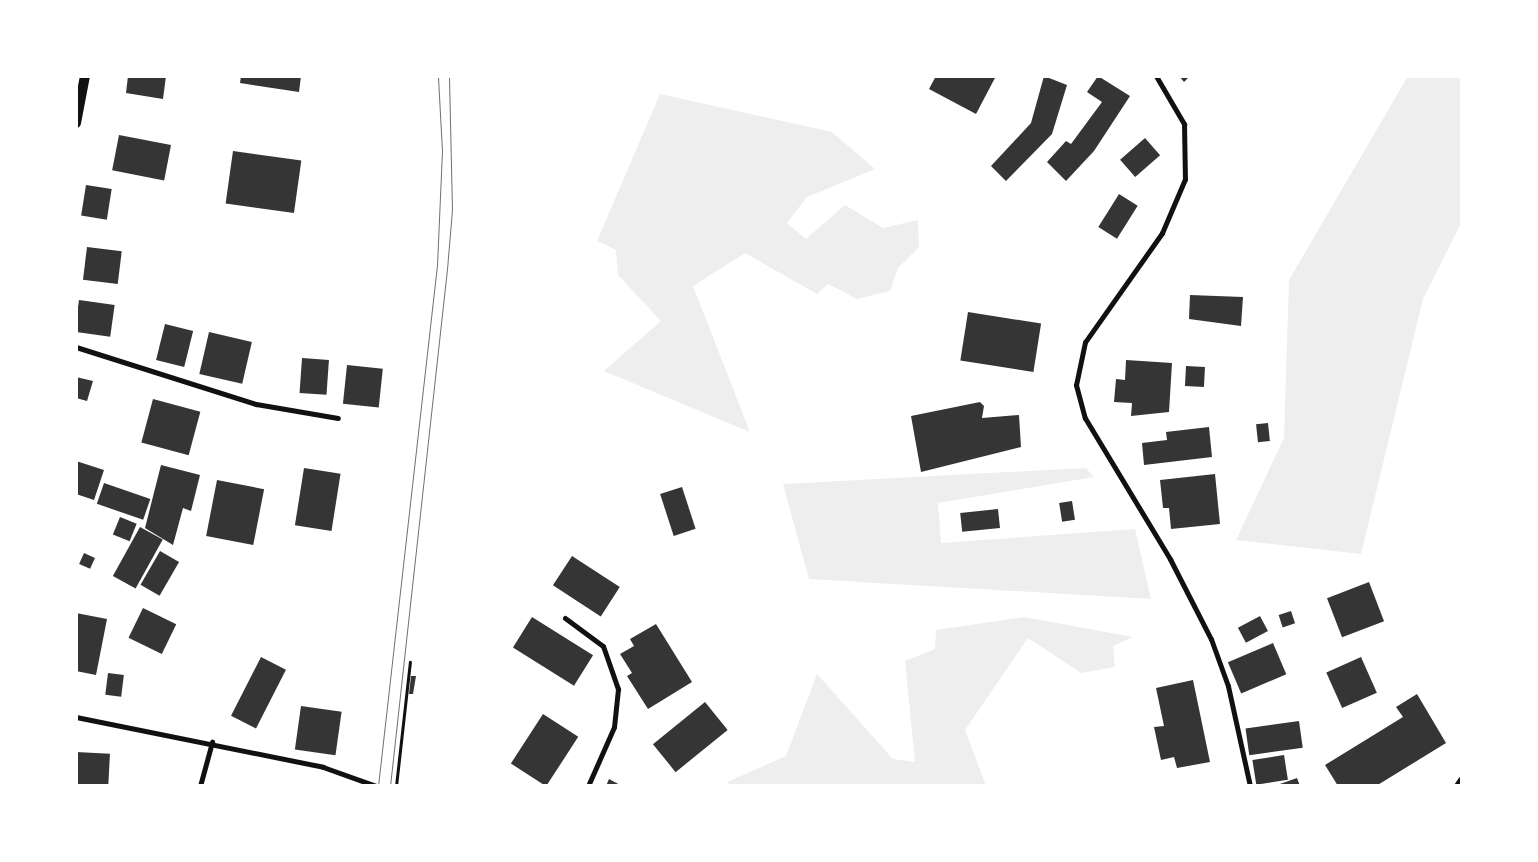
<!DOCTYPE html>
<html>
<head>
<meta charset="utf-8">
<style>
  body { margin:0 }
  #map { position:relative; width:1538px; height:862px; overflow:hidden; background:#fff; font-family:"IBM Plex Sans",sans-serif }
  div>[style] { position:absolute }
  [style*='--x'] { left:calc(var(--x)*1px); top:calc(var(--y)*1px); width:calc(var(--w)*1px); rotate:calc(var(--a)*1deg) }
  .green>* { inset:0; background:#eee }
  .building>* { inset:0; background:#353535; transform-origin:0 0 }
  .path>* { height:3px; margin:-1.5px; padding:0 1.5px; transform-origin:1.5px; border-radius:1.5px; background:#111 }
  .minor>* { height:5px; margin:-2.5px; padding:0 2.5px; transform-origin:2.5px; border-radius:2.5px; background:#111 }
  .tertiary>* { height:9px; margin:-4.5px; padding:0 4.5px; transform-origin:4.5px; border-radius:4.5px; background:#111 }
  .secondary>* { height:10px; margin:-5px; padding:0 5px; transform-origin:5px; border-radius:5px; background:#111 }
  .tram>* { height:1px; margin:-0.5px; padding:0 0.5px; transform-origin:0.5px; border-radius:0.5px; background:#707070 }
  span { translate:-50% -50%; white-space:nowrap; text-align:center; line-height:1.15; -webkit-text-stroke:4px #fff; paint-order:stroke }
  .frame { position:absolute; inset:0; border:78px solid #fff; pointer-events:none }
</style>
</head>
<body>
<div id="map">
  <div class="green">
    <i style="clip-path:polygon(1408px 76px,1462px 76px,1462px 221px,1423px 299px,1361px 554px,1236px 540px,1284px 438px,1289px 280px)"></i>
    <i style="clip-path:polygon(660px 94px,832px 132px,875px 169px,807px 197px,787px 223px,806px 239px,845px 205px,883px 228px,918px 220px,919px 247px,898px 268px,890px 291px,857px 299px,828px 284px,817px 294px,745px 253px,693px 286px,750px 432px,604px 371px,661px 321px,618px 275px,616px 250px,597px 241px)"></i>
    <i style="clip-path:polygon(1086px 468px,1094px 477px,938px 503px,941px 543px,1135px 529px,1151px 599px,809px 579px,783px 484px)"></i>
    <i style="clip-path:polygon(1024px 617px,1133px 637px,1113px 646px,1115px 667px,1081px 673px,1028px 638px,965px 730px,986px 786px,731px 786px,727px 782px,786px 756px,817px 674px,893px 759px,915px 762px,905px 661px,935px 649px,936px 630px)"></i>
  </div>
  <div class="building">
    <i style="clip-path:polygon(128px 76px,166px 76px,163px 99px,126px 93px)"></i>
    <i style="clip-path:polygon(241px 76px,301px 76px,299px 92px,240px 83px)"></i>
    <i style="clip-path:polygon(936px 76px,996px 76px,976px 114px,929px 89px)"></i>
    <i style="clip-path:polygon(1044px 76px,1067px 85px,1052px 134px,1006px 181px,991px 166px,1031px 123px)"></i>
    <i style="clip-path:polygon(1098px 76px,1130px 96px,1094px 151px,1066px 181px,1047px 162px,1066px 141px,1071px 144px,1102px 102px,1087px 92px)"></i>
    <i style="clip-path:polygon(1179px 76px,1190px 76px,1184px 82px)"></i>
    <i style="left:119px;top:135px;width:53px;height:36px;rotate:11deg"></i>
    <i style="left:1145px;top:138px;width:23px;height:33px;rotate:49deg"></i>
    <i style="left:233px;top:151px;width:69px;height:53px;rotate:8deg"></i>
    <i style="left:86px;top:185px;width:26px;height:31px;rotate:9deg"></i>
    <i style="left:1119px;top:194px;width:22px;height:39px;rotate:32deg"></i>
    <i style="left:87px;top:247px;width:35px;height:33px;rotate:7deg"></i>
    <i style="clip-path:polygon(1190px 295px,1243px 297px,1241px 326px,1189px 319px)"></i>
    <i style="left:79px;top:300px;width:36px;height:32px;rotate:8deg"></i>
    <i style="left:968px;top:312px;width:74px;height:49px;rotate:9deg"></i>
    <i style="left:165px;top:324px;width:29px;height:37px;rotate:14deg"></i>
    <i style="left:209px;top:332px;width:44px;height:43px;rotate:13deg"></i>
    <i style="left:302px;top:358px;width:27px;height:35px;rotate:4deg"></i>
    <i style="clip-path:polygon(1126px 360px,1172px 363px,1169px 412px,1131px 416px,1132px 403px,1114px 402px,1116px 379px,1125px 380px)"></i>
    <i style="left:347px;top:365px;width:36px;height:39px;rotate:6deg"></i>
    <i style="left:1186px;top:366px;width:19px;height:20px;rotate:3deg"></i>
    <i style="clip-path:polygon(76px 377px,93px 381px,87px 401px,76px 398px)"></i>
    <i style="left:153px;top:399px;width:49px;height:45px;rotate:15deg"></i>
    <i style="clip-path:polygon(980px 402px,984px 406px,982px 418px,1019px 415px,1021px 447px,921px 472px,911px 416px)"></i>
    <i style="left:1268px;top:423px;width:18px;height:12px;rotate:84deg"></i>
    <i style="clip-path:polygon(1209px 427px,1212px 457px,1144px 465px,1142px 443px,1167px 440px,1166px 432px)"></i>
    <i style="clip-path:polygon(76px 461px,104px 470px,94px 500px,76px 494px)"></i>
    <i style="clip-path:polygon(161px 465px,200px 475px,191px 511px,183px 508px,173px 545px,145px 528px)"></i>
    <i style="left:304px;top:468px;width:37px;height:58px;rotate:9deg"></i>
    <i style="clip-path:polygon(1215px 474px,1220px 524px,1171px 529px,1169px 508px,1163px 508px,1160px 480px)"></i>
    <i style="left:217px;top:480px;width:48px;height:57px;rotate:11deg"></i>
    <i style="left:104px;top:483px;width:49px;height:22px;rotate:19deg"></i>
    <i style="left:682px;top:487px;width:44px;height:23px;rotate:72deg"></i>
    <i style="left:1072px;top:501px;width:19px;height:13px;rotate:81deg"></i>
    <i style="left:998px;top:509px;width:19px;height:38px;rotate:84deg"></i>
    <i style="left:120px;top:517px;width:18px;height:19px;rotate:22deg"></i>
    <i style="left:140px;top:527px;width:26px;height:56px;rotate:29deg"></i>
    <i style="left:160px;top:551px;width:22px;height:39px;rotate:30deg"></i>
    <i style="left:84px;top:553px;width:12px;height:12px;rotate:24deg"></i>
    <i style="left:572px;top:556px;width:57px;height:35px;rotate:33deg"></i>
    <i style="left:1369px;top:582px;width:42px;height:45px;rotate:69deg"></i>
    <i style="left:143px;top:608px;width:37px;height:33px;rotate:26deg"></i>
    <i style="left:1291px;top:611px;width:13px;height:13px;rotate:72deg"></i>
    <i style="clip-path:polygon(76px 613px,107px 619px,96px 675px,76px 671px)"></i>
    <i style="left:1260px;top:616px;width:17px;height:25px;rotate:62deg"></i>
    <i style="left:532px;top:617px;width:72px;height:36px;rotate:32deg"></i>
    <i style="clip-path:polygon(656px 624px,692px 682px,648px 709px,627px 676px,632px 673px,620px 654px,634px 646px,630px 639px)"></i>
    <i style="left:1273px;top:643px;width:34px;height:49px;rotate:67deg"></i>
    <i style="left:261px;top:657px;width:28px;height:66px;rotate:27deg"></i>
    <i style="left:1361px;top:657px;width:39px;height:38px;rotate:66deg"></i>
    <i style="left:108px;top:673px;width:16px;height:22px;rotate:7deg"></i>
    <i style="clip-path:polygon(411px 676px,416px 676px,413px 694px,409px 694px)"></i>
    <i style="clip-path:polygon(1193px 680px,1210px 762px,1177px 768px,1174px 757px,1161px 760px,1154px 727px,1164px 726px,1156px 688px)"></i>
    <i style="clip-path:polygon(1417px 694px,1446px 743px,1376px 786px,1338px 786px,1325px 765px,1403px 717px,1396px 707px)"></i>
    <i style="left:705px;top:702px;width:36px;height:67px;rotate:51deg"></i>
    <i style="left:301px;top:706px;width:41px;height:44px;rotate:8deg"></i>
    <i style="left:543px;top:714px;width:42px;height:59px;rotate:33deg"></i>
    <i style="left:1299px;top:721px;width:27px;height:54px;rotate:82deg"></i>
    <i style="left:76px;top:752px;width:34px;height:32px;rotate:3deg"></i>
    <i style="left:1284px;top:755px;width:25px;height:32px;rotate:81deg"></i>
    <i style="clip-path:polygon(1297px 778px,1300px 786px,1277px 786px,1277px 785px)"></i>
    <i style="clip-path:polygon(609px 779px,622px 786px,606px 786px)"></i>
  </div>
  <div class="path">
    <i style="--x:396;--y:786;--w:125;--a:-83.6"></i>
  </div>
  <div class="minor">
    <i style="--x:1156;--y:76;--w:56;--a:59.7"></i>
    <i style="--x:1184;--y:124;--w:55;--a:89"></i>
    <i style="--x:1185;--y:179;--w:59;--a:113.1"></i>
    <i style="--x:1162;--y:233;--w:133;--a:125.2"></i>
    <i style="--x:1085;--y:342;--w:44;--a:101.8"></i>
    <i style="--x:1076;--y:385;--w:34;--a:75"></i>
    <i style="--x:1085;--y:418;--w:165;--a:58.9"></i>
    <i style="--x:1170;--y:559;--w:90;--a:62.9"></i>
    <i style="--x:1211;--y:639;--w:50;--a:70.1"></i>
    <i style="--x:1228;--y:686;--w:102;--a:77.6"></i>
    <i style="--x:76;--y:347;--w:189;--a:17.6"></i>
    <i style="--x:256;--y:404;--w:83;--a:9.7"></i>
    <i style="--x:565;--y:618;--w:47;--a:36.4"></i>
    <i style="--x:603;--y:646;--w:46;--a:70.8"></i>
    <i style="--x:618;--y:689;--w:38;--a:96"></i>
    <i style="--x:614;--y:727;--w:64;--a:113.8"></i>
    <i style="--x:76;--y:717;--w:252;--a:11.4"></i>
    <i style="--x:323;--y:767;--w:56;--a:19.7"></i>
    <i style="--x:200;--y:786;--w:46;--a:-74.7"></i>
  </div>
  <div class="tertiary">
    <i style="--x:1458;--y:786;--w:7;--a:-56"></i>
  </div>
  <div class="secondary">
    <i style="--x:76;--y:123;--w:48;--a:-79.2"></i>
  </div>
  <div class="tram">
    <i style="--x:378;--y:786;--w:524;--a:-83.54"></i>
    <i style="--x:437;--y:265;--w:114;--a:-87.5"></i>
    <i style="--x:442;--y:151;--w:75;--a:-93.1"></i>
    <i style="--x:390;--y:786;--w:520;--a:-83.71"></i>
    <i style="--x:447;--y:269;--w:59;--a:-85.2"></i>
    <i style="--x:452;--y:210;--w:134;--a:-91.3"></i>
  </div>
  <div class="frame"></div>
</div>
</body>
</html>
